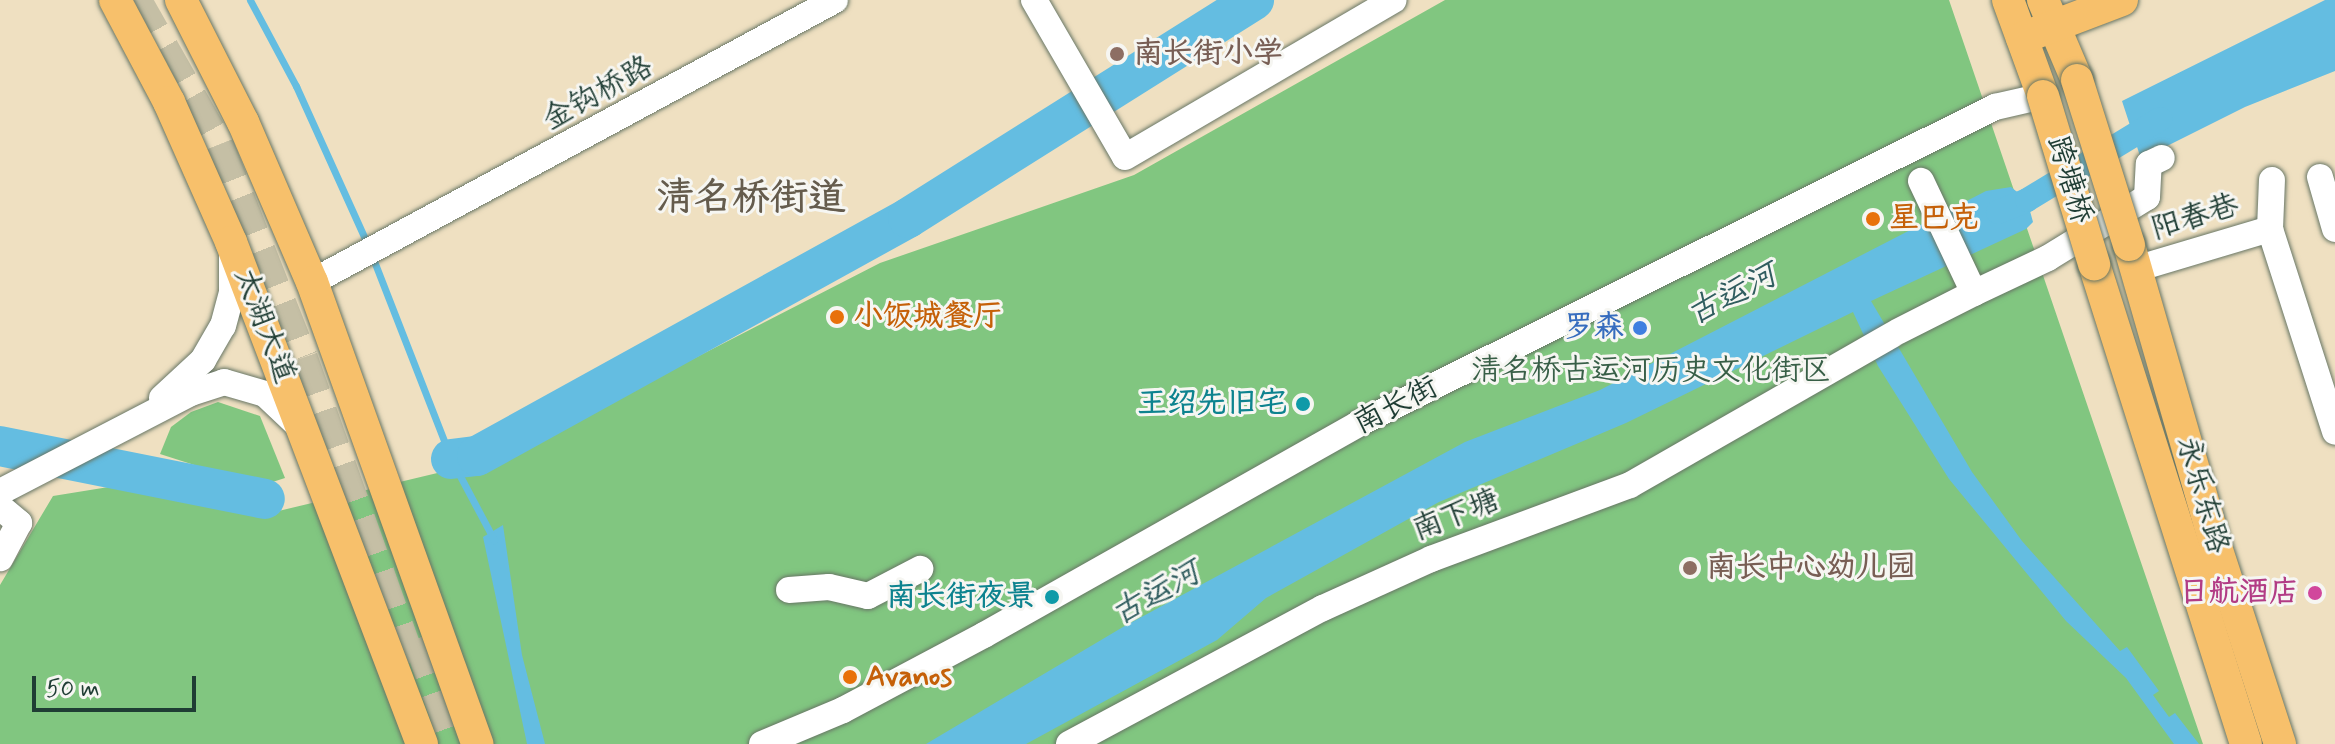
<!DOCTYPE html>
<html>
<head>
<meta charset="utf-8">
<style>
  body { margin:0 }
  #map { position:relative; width:2335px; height:744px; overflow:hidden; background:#efe0c1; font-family:Mynerve,"LXGW WenKai TC",sans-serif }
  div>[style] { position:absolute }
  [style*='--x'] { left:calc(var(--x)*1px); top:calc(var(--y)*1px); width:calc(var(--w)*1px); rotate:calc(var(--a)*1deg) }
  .green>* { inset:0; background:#81c680 }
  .water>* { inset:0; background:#64bde1 }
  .stream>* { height:7px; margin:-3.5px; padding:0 3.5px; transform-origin:3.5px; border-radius:3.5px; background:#64bde1 }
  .canal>* { height:24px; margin:-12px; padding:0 12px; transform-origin:12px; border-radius:12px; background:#64bde1 }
  .river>* { height:40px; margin:-20px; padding:0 20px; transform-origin:20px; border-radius:20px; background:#64bde1 }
  .highway-tunnel>* { height:38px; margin-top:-19px; transform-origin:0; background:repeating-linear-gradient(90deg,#c5bfa5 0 38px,transparent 0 57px) }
  .roads { filter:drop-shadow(0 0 2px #687665) drop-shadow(0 0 2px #687665) }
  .minor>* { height:26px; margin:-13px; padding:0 13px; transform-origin:13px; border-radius:13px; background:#fff }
  .major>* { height:32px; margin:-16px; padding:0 16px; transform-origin:16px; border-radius:16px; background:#f7c06b }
  .bridges { filter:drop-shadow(0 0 2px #687665) drop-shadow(0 0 2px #687665) }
  .major-bridge>* { height:32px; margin:-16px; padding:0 16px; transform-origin:16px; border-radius:16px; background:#f7c06b }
  .dots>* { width:22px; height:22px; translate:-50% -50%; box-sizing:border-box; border:4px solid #f6f6f2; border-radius:50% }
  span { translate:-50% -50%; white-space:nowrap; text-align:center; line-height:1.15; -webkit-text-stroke:6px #f6f6f2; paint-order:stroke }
  .education-label { font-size:30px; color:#785e54; font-weight:700 }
  .left { translate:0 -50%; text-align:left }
  .street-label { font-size:30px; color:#1f3d34 }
  .food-label { font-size:30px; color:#c56008; font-weight:700 }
  .shop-label { font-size:30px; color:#366cbe; font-weight:700 }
  .right { translate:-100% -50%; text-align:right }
  .park-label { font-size:30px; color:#385f47 }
  .culture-label { font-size:30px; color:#0d838f; font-weight:700 }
  .hotel-label { font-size:30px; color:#b23c85; font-weight:700 }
  .water-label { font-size:32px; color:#305d5f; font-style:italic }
  .district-label { font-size:38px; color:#655c4d; font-weight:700 }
  .scale { position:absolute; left:32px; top:676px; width:164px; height:36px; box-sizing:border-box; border:4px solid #1f3d34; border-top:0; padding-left:10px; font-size:24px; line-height:28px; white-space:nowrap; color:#1f3d34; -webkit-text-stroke:6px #f6f6f2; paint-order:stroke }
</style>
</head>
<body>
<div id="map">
  <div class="green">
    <i style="clip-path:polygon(1445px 0,1949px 0,2203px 744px,0 744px,0 585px,53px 496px,121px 485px,266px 514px,500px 458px,880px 263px,1134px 175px)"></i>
    <i style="clip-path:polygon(218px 402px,260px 416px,285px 478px,260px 486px,160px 454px,171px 427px,191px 412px)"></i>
  </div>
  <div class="water">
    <i style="clip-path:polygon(2325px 0,2335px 0,2335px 71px,2245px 107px,2141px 159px,2122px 101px)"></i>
    <i style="clip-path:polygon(2011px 187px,2027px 200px,2033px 222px,2026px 229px,1871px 301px,1972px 472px,2022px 541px,2120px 651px,2127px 647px,2159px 691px,2153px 695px,2169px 717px,2175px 713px,2199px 744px,2174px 744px,2126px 678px,2066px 621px,1949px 479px,1878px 366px,1853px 312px,1626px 423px,1439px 502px,1266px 598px,1217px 640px,1026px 744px,926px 744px,1123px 627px,1465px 442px,1600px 390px,1986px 191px)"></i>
    <i style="clip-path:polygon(503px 525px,522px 655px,545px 744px,527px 744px,483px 537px)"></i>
  </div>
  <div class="stream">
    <i style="--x:250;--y:0;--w:98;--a:61.9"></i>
    <i style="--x:296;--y:86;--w:172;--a:65.7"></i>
    <i style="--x:367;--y:243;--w:232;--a:68.7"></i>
    <i style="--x:451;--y:459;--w:92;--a:62"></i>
  </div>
  <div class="canal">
    <i style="--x:1998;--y:212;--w:31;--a:-22"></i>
    <i style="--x:2027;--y:200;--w:156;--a:-31.3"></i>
  </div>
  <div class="river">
    <i style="--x:0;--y:446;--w:270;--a:11.3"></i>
    <i style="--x:451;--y:459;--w:26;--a:-7"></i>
    <i style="--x:477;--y:456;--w:492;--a:-28.9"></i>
    <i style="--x:908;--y:218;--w:409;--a:-32.2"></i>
  </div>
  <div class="highway-tunnel">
    <i style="--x:132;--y:0;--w:168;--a:60.4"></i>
    <i style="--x:215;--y:146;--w:229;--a:68.5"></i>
    <i style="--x:299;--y:359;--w:337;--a:70.4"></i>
    <i style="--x:421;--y:637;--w:114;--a:70.4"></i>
  </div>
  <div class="roads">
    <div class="minor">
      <i style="--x:1034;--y:0;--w:181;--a:59.9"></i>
      <i style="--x:1125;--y:157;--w:311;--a:-30.3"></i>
      <i style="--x:2320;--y:177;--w:54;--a:73.9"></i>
      <i style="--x:2270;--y:229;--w:213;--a:72.2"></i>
      <i style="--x:2139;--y:268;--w:137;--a:-16.6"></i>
      <i style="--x:2270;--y:229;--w:49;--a:-87.7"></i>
      <i style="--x:312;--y:282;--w:594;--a:-28.33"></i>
      <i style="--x:1974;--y:293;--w:82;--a:-25.3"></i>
      <i style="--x:2048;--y:258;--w:116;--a:-31.6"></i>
      <i style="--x:2147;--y:197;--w:33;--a:-87"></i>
      <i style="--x:2149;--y:164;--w:14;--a:-25"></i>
      <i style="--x:1897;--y:332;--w:86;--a:-26.9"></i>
      <i style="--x:1974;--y:293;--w:124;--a:-115.3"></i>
      <i style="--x:162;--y:398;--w:56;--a:-42.8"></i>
      <i style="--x:203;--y:360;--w:39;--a:-60"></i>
      <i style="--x:223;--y:326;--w:34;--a:-75"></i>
      <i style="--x:232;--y:293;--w:39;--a:-90"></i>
      <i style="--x:0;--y:492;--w:215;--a:-27.4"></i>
      <i style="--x:191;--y:393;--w:35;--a:-18"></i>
      <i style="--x:224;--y:382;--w:43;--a:16.3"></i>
      <i style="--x:265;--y:394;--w:51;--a:43.4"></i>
      <i style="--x:0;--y:507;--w:25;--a:40"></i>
      <i style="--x:19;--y:523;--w:40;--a:118"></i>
      <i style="--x:789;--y:590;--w:40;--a:-4.3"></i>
      <i style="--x:829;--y:587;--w:40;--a:13"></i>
      <i style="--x:868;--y:596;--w:59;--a:-27.4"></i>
      <i style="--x:762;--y:744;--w:88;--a:-22.8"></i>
      <i style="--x:843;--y:710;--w:160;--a:-28"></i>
      <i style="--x:984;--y:635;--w:429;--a:-29.4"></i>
      <i style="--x:1358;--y:424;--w:712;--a:-26.46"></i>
      <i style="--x:1995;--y:107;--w:49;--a:-12.9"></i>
      <i style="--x:1069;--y:744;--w:288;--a:-28.2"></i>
      <i style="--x:1323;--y:608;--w:119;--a:-24.4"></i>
      <i style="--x:1431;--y:559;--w:212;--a:-20.4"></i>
      <i style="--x:1630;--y:485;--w:302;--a:-29.8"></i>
    </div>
    <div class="major">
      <i style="--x:115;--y:0;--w:115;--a:62.1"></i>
      <i style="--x:169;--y:102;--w:153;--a:66.1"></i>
      <i style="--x:231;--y:242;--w:537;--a:69.17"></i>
      <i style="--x:181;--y:0;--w:137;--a:63.1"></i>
      <i style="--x:243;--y:122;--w:174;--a:66.7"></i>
      <i style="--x:312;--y:282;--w:491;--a:70.3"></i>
      <i style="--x:2008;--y:0;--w:102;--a:70"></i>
      <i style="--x:2043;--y:0;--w:87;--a:67"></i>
      <i style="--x:2022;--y:38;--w:107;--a:-20.8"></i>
      <i style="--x:2129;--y:245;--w:314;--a:73.9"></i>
      <i style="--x:2216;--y:547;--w:207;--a:72"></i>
      <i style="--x:2094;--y:264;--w:503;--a:72.43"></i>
    </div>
  </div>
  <div class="bridges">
    <div class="major-bridge">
      <i style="--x:2077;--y:80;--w:173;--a:72.5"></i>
      <i style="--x:2043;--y:96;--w:176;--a:73.1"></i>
    </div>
  </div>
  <div class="dots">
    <i style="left:1117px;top:54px;background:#8d6e63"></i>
    <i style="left:1873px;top:219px;background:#e8710a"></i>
    <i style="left:837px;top:317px;background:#e8710a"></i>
    <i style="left:1640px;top:328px;background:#3f7fe0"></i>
    <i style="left:1303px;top:404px;background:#0f9aa8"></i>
    <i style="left:1690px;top:568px;background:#8d6e63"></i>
    <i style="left:2315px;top:593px;background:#d1479c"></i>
    <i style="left:1052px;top:597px;background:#0f9aa8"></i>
    <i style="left:850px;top:677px;background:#e8710a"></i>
  </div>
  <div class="education-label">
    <span class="left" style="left:1133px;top:54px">南长街小学</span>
    <span class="left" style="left:1706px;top:568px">南长中心幼儿园</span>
  </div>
  <div class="street-label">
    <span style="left:598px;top:94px;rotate:-29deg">金钩桥路</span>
    <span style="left:2069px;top:180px;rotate:73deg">跨塘桥</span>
    <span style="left:2195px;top:218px;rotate:-17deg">阳春巷</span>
    <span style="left:264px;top:326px;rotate:69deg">太湖大道</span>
    <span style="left:1396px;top:406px;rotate:-27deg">南长街</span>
    <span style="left:2202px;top:495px;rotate:74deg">永乐东路</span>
    <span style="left:1456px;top:516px;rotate:-21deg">南下塘</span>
  </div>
  <div class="food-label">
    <span class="left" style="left:1889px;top:219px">星巴克</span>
    <span class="left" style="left:853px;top:317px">小饭城餐厅</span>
    <span class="left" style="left:866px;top:677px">Avanos</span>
  </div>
  <div class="shop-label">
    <span class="right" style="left:1624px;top:328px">罗森</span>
  </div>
  <div class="park-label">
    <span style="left:1651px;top:371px">清名桥古运河历史文化街区</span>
  </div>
  <div class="culture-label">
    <span class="right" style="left:1287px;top:404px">王绍先旧宅</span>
    <span class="right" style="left:1036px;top:597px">南长街夜景</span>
  </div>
  <div class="hotel-label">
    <span class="right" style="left:2299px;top:593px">日航酒店</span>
  </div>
  <div class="water-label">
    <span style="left:1732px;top:295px;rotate:-27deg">古运河</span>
    <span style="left:1156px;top:594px;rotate:-29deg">古运河</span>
  </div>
  <div class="district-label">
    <span style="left:751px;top:199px">清名桥街道</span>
  </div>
  <div class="scale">50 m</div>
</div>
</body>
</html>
